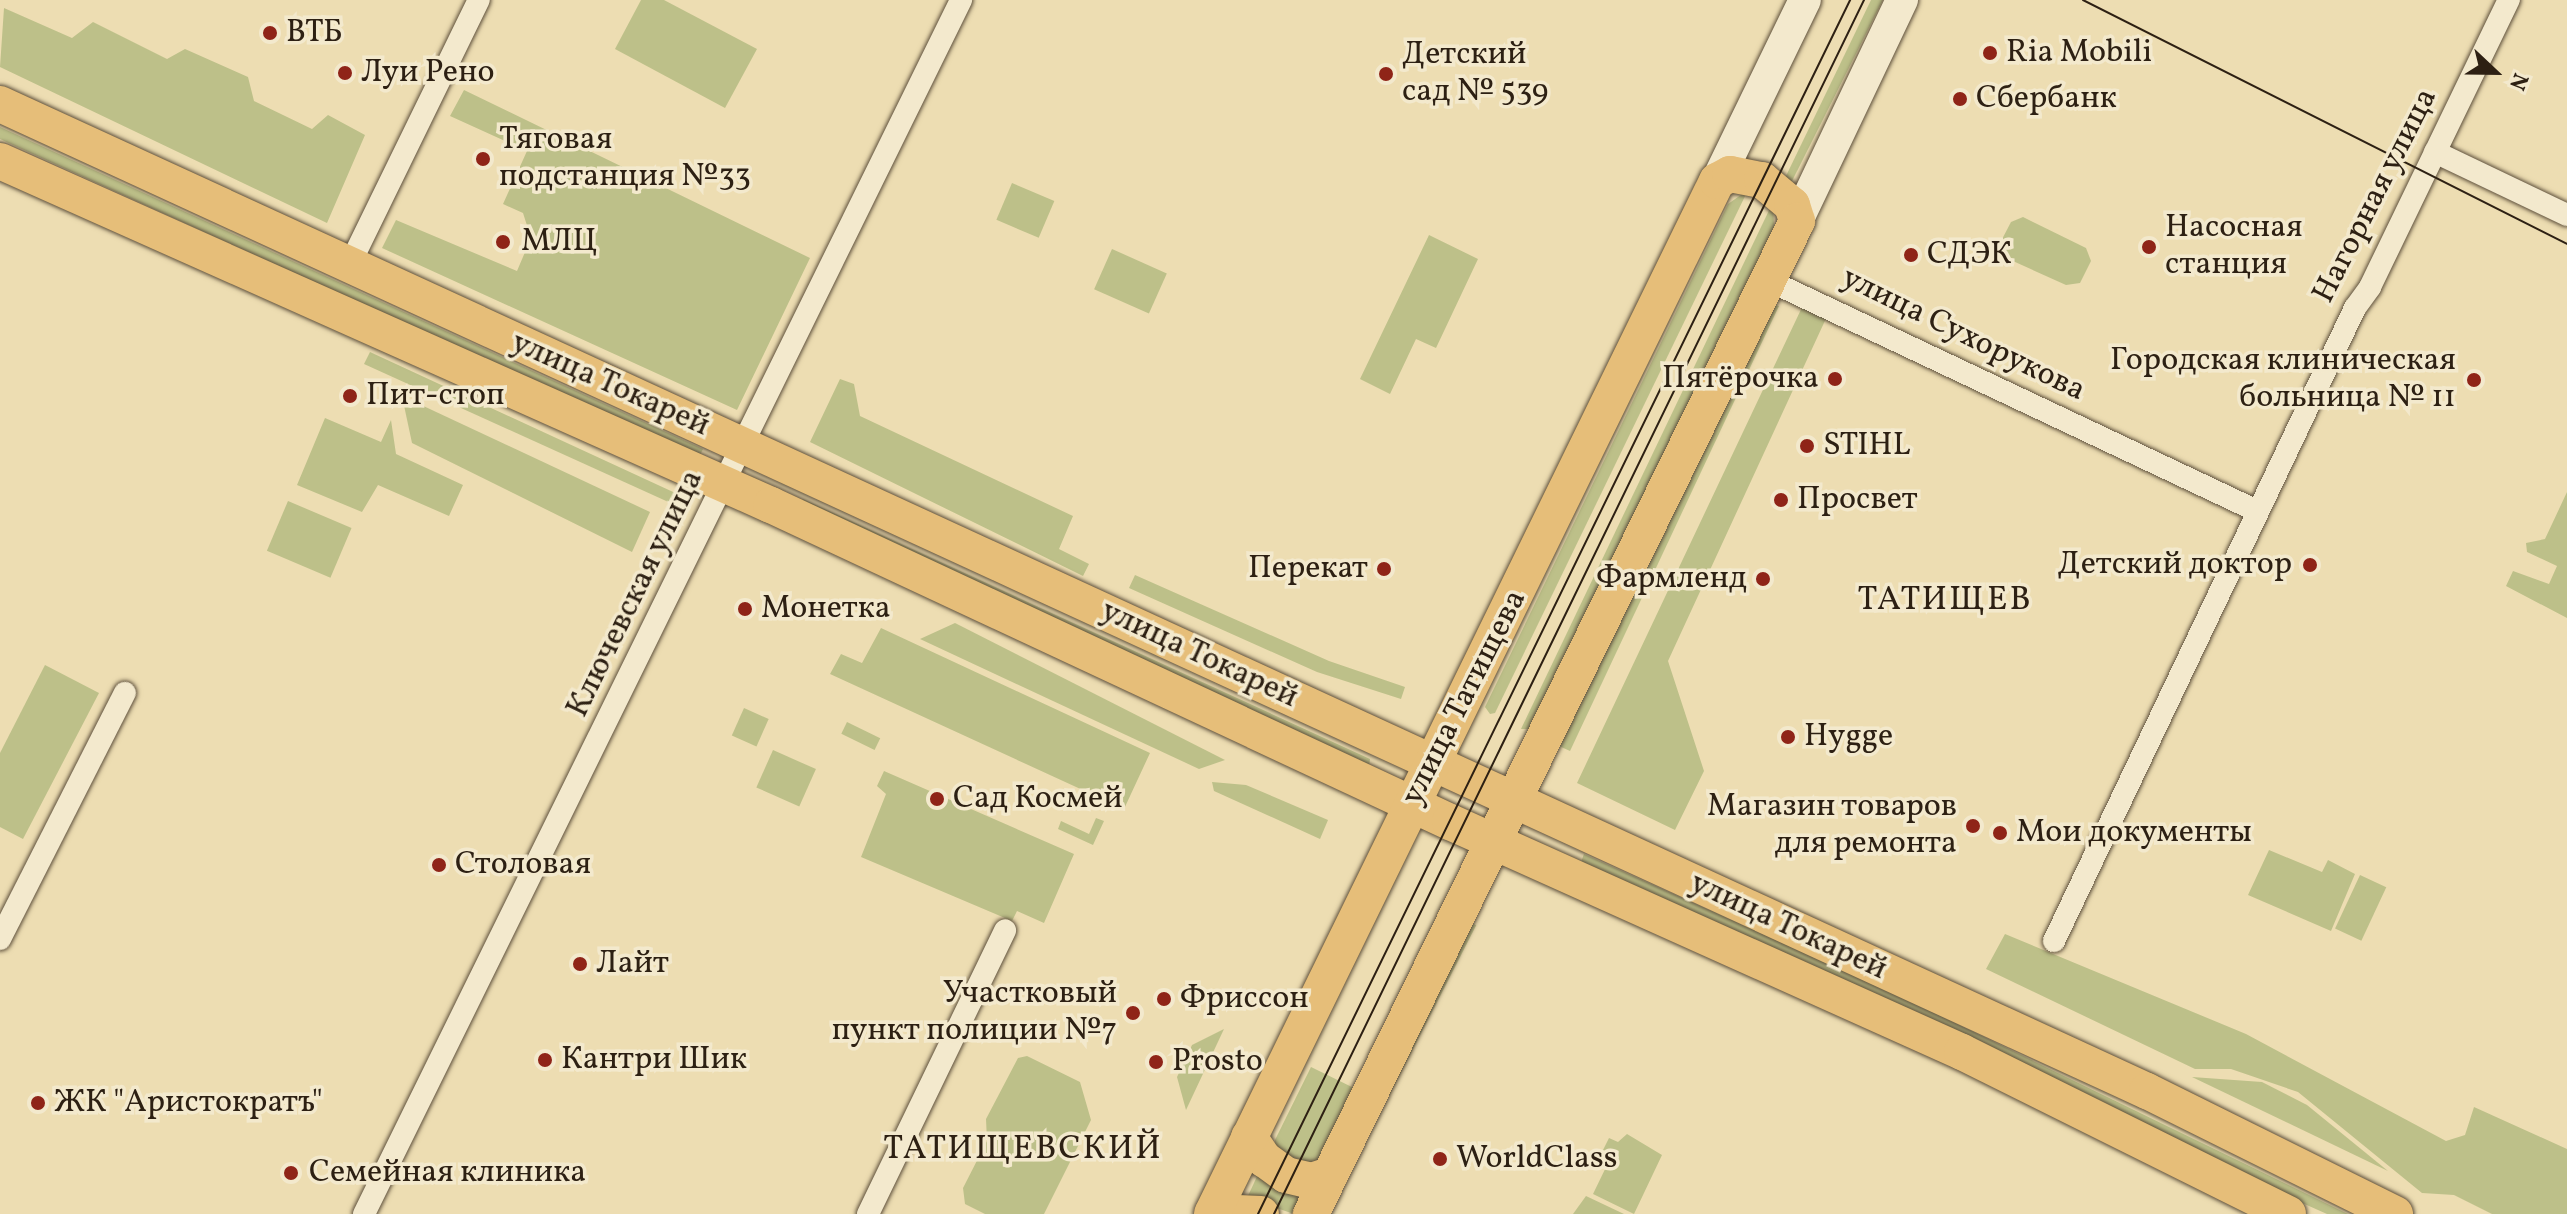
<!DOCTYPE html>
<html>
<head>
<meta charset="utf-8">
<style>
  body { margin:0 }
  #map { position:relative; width:2567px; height:1214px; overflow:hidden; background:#edddb2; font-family:Vollkorn,serif }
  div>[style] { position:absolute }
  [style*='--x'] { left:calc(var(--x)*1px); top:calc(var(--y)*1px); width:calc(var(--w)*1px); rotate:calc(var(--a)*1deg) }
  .green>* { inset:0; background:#bdc089; transform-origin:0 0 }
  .roads { filter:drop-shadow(0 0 2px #5d4f3b) drop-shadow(0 0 2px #5d4f3b) }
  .minor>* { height:22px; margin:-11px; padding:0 11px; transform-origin:11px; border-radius:11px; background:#f3e9cd }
  .secondary>* { height:32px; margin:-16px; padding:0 16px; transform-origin:16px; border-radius:16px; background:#f3e9cd }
  .primary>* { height:36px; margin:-18px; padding:0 18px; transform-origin:18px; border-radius:18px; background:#e6be79 }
  .tram>* { height:2px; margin:-1px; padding:0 1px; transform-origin:1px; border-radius:1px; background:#2d2013 }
  .dots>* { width:22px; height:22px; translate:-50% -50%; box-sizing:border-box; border:4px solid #f3e9cd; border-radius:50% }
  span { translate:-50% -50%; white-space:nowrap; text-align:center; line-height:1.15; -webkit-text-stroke:7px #f3e9cd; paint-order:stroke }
  .poi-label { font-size:32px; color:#2d2013 }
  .left { translate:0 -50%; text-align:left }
  .right { translate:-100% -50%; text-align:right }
  .street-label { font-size:32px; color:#2d2013 }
  .neighbourhood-label { font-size:34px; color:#2d2013; letter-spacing:2px }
  .north { position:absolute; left:2455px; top:32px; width:80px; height:80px; -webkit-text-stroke:6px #f3e9cd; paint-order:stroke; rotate:112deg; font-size:22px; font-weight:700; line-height:32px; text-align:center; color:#2d2013 }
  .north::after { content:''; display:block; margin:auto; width:28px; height:36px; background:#2d2013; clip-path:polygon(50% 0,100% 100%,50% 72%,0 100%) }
</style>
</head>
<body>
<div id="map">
  <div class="green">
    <i style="clip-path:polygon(641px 0,664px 0,757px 49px,725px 108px,615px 49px)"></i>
    <i style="clip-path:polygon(1871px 0,1883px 0,1791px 183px,1785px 178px)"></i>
    <i style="clip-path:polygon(4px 8px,72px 38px,93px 22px,167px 59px,185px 49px,248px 77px,254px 101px,312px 129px,328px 115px,365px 135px,327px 223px,0 67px)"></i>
    <i style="clip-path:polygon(464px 90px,810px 258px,737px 410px,382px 248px,396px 220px,517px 271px,531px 238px,523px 213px,503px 204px,527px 151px,450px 116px)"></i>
    <i style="clip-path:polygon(0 127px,703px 449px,699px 457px,0 139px)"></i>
    <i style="left:1012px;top:183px;width:46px;height:40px;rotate:23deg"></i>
    <i style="clip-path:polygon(1748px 190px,1495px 713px,1490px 714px,1485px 707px,1728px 204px)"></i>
    <i style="clip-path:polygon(1773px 202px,1774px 227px,1530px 729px,1521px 729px)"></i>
    <i style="clip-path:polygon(2023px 217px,2086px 248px,2091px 261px,2080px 283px,2066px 285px,2004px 257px,1999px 245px,2011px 222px)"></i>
    <i style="clip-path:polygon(1429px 235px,1478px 259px,1436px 348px,1416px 339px,1390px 394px,1360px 379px)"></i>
    <i style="left:1112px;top:249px;width:60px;height:44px;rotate:24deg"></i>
    <i style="clip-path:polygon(1805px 301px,1829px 312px,1668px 661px,1704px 771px,1675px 830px,1577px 783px)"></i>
    <i style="clip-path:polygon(1775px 305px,1779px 306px,1570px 751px,1559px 746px)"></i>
    <i style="clip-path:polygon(370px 352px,684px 497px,686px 510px,364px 364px)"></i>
    <i style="clip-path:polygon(840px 379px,854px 384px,860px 416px,1073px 516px,1059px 549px,1089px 564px,1083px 576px,810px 442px)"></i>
    <i style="clip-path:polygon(402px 396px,650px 512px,632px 552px,412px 443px)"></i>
    <i style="clip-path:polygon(325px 418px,381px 442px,391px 420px,396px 454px,463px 485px,449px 516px,378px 485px,362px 512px,297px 485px)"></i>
    <i style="clip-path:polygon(2567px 492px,2567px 618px,2506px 586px,2513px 571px,2549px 584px,2557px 566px,2527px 552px,2526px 543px,2545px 539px)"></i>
    <i style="clip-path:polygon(803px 499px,1370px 759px,1369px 767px,799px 508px)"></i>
    <i style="left:288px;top:501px;width:69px;height:54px;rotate:23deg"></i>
    <i style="clip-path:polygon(1135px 575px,1329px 661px,1405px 687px,1401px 699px,1317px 672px,1129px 588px)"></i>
    <i style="clip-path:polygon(955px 623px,1225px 760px,1199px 769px,920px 639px)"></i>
    <i style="clip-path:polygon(881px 628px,1150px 753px,1124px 809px,830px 674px,841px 654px,862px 663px)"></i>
    <i style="clip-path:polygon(45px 665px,99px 693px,23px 839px,0 827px,0 753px)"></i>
    <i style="left:744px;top:708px;width:27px;height:30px;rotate:24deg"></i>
    <i style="left:847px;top:722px;width:37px;height:13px;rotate:26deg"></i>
    <i style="left:773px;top:750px;width:47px;height:41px;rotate:24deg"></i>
    <i style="clip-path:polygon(884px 771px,1074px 854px,1044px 923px,1017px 911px,1012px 921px,861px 857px,886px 794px,877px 786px)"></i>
    <i style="clip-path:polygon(1212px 782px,1246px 785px,1328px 820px,1320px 839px,1214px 791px)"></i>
    <i style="clip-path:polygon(1096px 818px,1104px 821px,1093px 845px,1058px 829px,1061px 821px,1089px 834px)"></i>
    <i style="clip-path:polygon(2269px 850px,2322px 872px,2328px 860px,2355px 874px,2331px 931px,2248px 895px)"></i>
    <i style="clip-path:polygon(1584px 854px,1879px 986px,2348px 1214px,2327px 1214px,2264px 1186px,1580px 865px)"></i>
    <i style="left:2360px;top:875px;width:29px;height:59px;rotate:25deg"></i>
    <i style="left:1470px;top:922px;width:7px;height:325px;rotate:27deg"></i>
    <i style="clip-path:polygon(2005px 934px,2246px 1034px,2446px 1141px,2465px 1135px,2474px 1107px,2567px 1149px,2567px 1214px,2492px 1214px,2454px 1195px,2422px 1193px,2298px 1092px,2231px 1069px,2195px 1069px,1986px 969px)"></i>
    <i style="clip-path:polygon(1224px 1029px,1186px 1110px,1177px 1077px,1192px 1045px)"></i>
    <i style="clip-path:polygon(1027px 1056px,1080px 1082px,1091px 1120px,1044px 1214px,985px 1214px,965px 1204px,963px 1188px,987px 1141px,986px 1119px,1018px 1058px)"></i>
    <i style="clip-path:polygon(1311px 1067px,1356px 1089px,1320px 1166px,1311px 1171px,1275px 1150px,1275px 1140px)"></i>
    <i style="clip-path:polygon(2192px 1077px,2262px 1082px,2307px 1105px,2388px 1171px)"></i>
    <i style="clip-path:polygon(1627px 1134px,1662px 1155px,1634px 1214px,1593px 1194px,1608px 1163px,1599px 1158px,1609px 1138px,1618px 1142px)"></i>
    <i style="clip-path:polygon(1260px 1170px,1304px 1192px,1294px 1214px,1247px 1198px)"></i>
    <i style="clip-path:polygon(1586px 1196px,1624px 1214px,1573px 1214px)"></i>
  </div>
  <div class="roads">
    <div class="minor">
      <i style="--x:2435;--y:152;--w:146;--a:25.5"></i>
      <i style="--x:349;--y:266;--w:296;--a:-64"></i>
      <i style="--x:1770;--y:281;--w:539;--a:25.28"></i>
      <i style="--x:0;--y:939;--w:276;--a:-63.1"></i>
      <i style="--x:2054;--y:941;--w:701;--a:-64.57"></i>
      <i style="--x:2355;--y:308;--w:26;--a:-54"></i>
      <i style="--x:2370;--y:287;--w:319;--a:-64.2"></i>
      <i style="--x:364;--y:1214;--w:1353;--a:-63.81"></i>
      <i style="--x:868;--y:1214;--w:315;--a:-64.2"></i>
    </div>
    <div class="secondary">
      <i style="--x:1717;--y:181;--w:201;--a:-64.1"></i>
      <i style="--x:1797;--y:221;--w:245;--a:-64.6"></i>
    </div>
    <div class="primary">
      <i style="--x:0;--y:104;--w:2363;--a:24.69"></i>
      <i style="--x:2147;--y:1091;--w:277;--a:26.4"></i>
      <i style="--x:0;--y:161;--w:844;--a:24.05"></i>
      <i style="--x:771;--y:505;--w:749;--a:25.03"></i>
      <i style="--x:1450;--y:822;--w:561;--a:24.19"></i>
      <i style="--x:1962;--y:1052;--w:364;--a:26.4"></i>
      <i style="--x:1249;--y:1137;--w:27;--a:56"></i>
      <i style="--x:1264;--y:1159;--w:27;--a:36"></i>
      <i style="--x:1286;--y:1175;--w:26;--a:13"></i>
      <i style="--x:1311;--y:1181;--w:20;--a:-18"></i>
      <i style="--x:1213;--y:1212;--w:48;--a:2.4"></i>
      <i style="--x:1212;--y:1214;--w:1150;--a:-63.95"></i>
      <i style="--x:1717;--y:181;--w:15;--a:-28"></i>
      <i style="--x:1730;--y:174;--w:33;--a:11"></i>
      <i style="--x:1762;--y:180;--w:39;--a:40"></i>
      <i style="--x:1792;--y:205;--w:17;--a:73"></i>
      <i style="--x:1797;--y:221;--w:1106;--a:116.08"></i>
    </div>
  </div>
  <div class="tram">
    <i style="--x:2083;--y:0;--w:542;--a:26.75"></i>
    <i style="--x:1258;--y:1214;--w:1351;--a:-64"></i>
    <i style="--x:1274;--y:1214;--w:1350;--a:-64.08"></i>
  </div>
  <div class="dots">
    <i style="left:270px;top:33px;background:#8f2418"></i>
    <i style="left:1990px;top:53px;background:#8f2418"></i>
    <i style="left:345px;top:73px;background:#8f2418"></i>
    <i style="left:1386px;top:74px;background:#8f2418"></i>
    <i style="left:1960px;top:99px;background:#8f2418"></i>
    <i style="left:483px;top:159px;background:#8f2418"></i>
    <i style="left:503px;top:242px;background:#8f2418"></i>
    <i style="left:2149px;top:247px;background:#8f2418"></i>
    <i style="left:1911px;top:255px;background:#8f2418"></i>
    <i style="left:1835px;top:379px;background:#8f2418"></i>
    <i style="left:2474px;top:380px;background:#8f2418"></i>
    <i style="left:350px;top:396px;background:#8f2418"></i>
    <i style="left:1807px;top:446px;background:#8f2418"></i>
    <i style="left:1781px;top:500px;background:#8f2418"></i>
    <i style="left:2310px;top:565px;background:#8f2418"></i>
    <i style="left:1384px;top:569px;background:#8f2418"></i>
    <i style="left:1763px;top:579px;background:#8f2418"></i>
    <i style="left:745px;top:609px;background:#8f2418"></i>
    <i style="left:1788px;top:737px;background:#8f2418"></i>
    <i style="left:937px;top:799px;background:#8f2418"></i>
    <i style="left:1973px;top:826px;background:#8f2418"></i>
    <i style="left:2000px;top:833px;background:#8f2418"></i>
    <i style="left:439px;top:865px;background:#8f2418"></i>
    <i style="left:580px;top:964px;background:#8f2418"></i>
    <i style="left:1164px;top:999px;background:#8f2418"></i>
    <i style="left:1133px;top:1013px;background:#8f2418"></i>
    <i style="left:545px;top:1060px;background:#8f2418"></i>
    <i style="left:1156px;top:1062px;background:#8f2418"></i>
    <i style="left:38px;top:1103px;background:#8f2418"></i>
    <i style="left:1440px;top:1159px;background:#8f2418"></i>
    <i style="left:291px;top:1173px;background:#8f2418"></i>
  </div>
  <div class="poi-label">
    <span class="left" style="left:286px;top:33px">ВТБ</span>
    <span class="left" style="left:2006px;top:53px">Ria Mobili</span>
    <span class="left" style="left:1402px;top:74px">Детский<br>сад № 539</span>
    <span class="left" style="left:361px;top:73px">Луи Рено</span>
    <span class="left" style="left:1976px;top:99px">Сбербанк</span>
    <span class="left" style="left:499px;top:159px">Тяговая<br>подстанция №33</span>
    <span class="left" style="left:2165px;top:247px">Насосная<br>станция</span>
    <span class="left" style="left:521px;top:242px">МЛЦ</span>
    <span class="left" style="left:1927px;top:255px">СДЭК</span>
    <span class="right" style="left:2456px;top:380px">Городская клиническая<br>больница № 11</span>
    <span class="right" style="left:1819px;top:379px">Пятёрочка</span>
    <span class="left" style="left:366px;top:396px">Пит-стоп</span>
    <span class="left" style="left:1823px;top:446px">STIHL</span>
    <span class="left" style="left:1797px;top:500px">Просвет</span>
    <span class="right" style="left:2292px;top:565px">Детский доктор</span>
    <span class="right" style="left:1368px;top:569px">Перекат</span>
    <span class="right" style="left:1747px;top:579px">Фармленд</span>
    <span class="left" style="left:761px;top:609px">Монетка</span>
    <span class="left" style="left:1804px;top:737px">Hygge</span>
    <span class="left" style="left:953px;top:799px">Сад Космей</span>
    <span class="right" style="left:1957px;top:826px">Магазин товаров<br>для ремонта</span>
    <span class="left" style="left:2016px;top:833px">Мои документы</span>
    <span class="left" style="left:455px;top:865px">Столовая</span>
    <span class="left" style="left:596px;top:964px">Лайт</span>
    <span class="right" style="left:1117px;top:1013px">Участковый<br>пункт полиции №7</span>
    <span class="left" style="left:1180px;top:999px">Фриссон</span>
    <span class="left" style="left:561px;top:1060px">Кантри Шик</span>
    <span class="left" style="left:1172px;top:1062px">Prosto</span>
    <span class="left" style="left:54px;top:1103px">ЖК "Аристократъ"</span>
    <span class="left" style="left:1456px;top:1159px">WorldClass</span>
    <span class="left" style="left:309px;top:1173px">Семейная клиника</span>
  </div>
  <div class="street-label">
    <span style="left:2376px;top:196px;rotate:-63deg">Нагорная улица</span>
    <span style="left:1963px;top:335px;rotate:26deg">улица Сухорукова</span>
    <span style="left:610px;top:385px;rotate:24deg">улица Токарей</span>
    <span style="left:636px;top:594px;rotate:-64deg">Ключевская улица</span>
    <span style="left:1199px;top:655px;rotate:25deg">улица Токарей</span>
    <span style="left:1465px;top:698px;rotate:-63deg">улица Татищева</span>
    <span style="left:1788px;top:927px;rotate:25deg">улица Токарей</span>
  </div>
  <div class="neighbourhood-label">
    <span style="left:1945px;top:601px">ТАТИЩЕВ</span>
    <span style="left:1023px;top:1150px">ТАТИЩЕВСКИЙ</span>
  </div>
  <div class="north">N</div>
</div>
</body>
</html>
